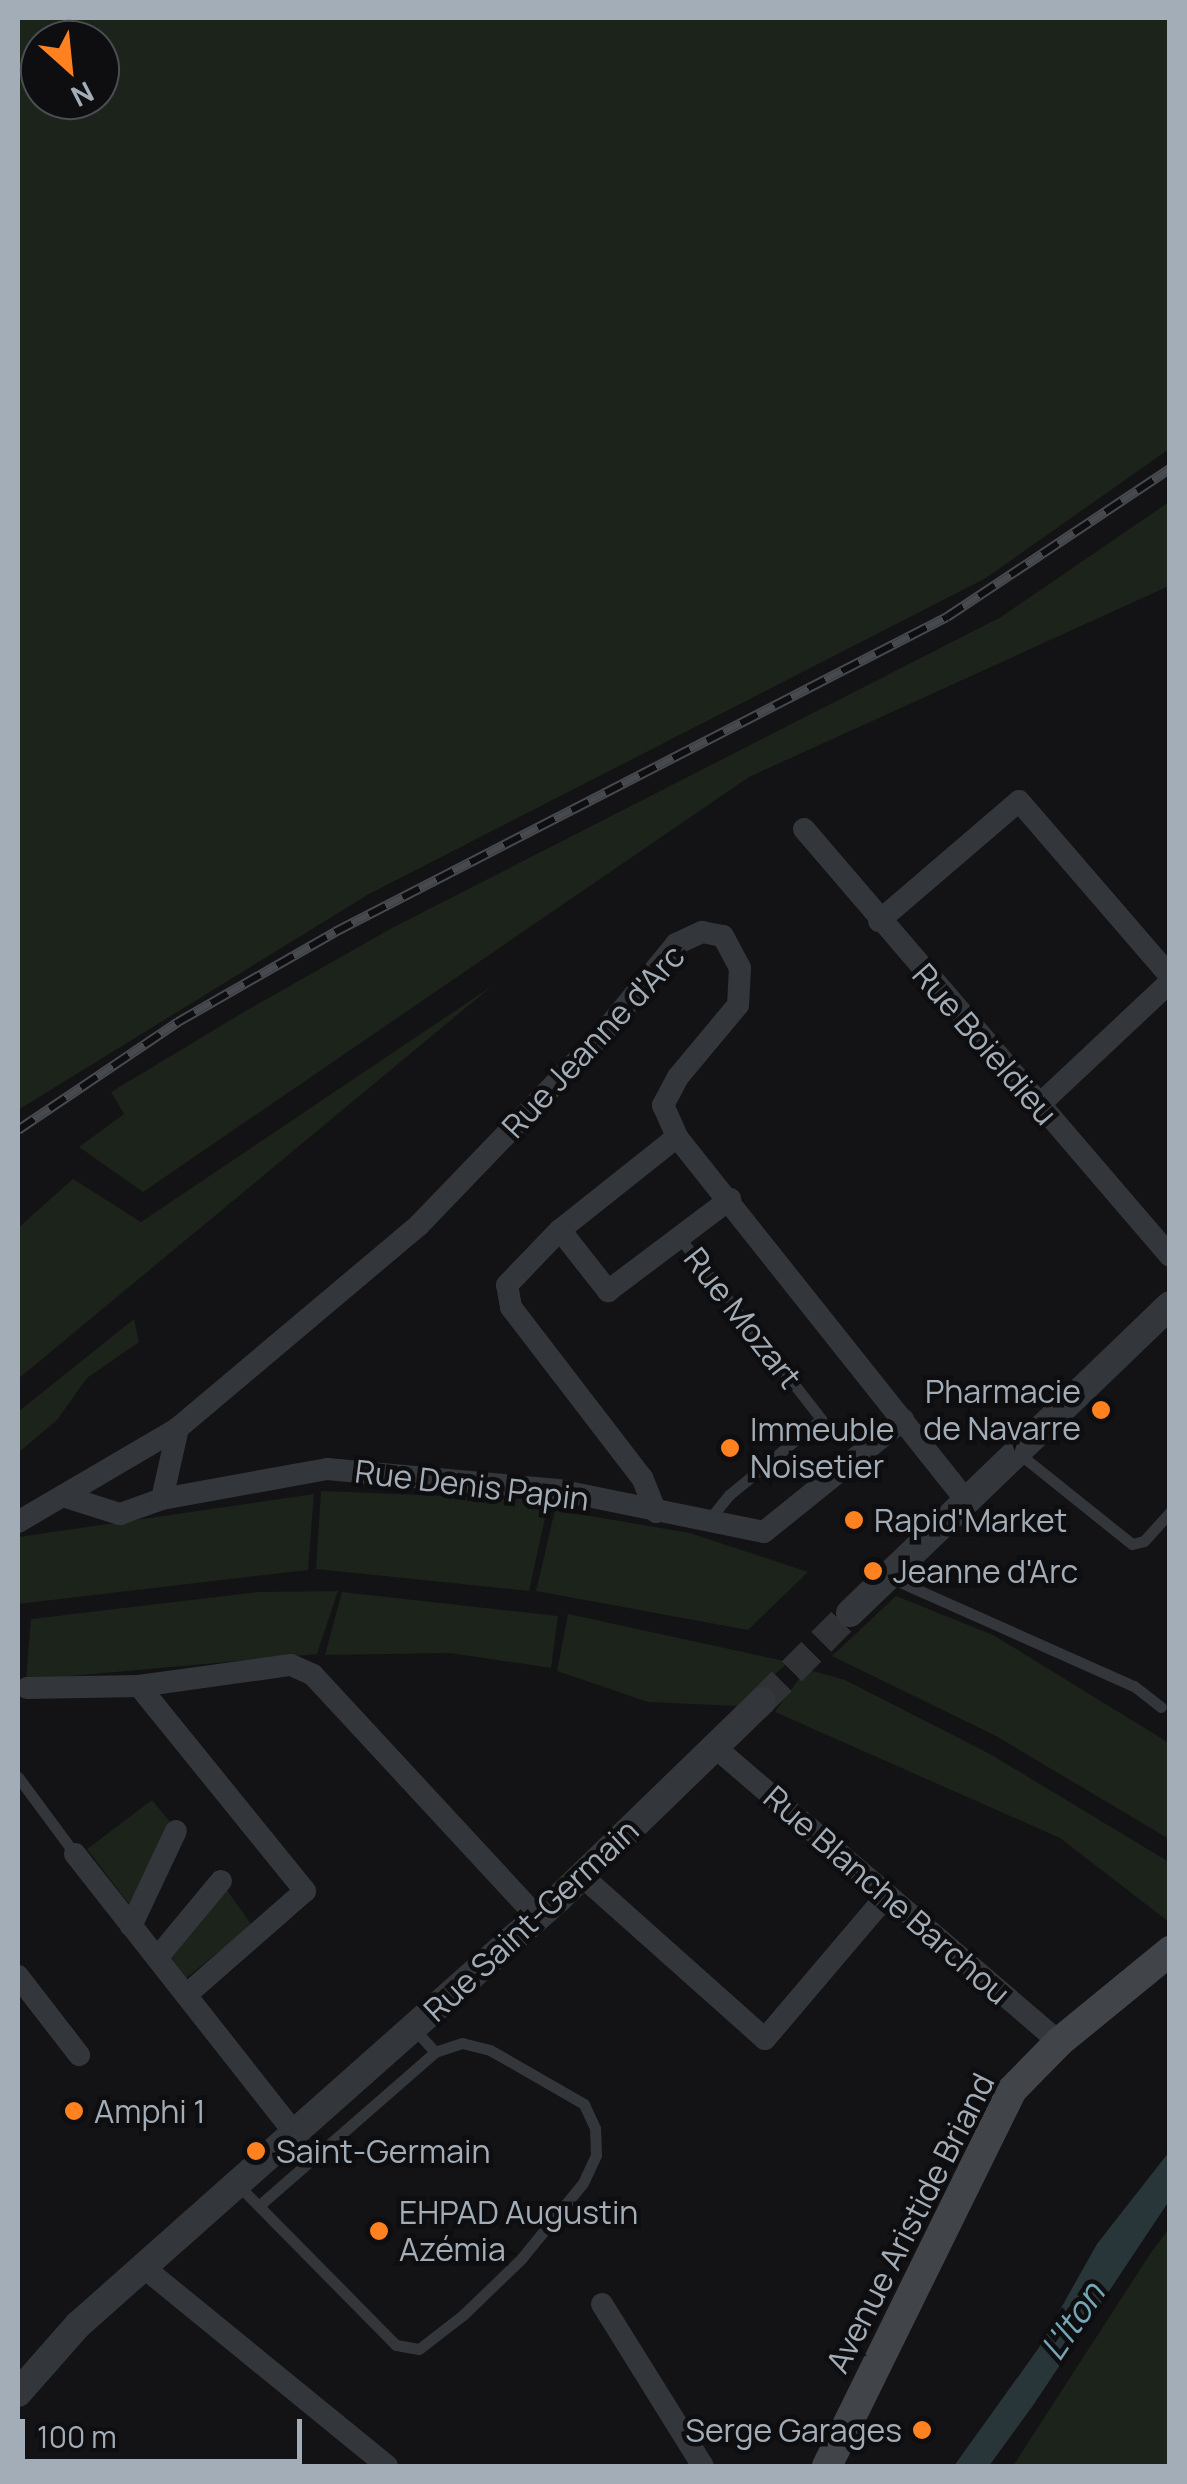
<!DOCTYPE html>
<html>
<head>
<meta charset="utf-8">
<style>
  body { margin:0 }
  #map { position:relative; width:1187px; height:2484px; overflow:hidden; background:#131315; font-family:Manrope,sans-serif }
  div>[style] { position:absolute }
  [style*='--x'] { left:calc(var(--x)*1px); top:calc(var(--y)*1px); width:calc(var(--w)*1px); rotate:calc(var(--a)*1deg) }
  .green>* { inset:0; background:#1b231a }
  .water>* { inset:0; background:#28363a }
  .tertiary-tunnel>* { height:28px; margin-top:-14px; transform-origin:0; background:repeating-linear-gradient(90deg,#303235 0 28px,transparent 0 42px) }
  .service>* { height:11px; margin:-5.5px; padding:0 5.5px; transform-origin:5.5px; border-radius:5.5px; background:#33363a }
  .minor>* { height:22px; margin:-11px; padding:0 11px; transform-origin:11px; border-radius:11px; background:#33363a }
  .tertiary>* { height:28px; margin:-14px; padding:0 14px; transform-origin:14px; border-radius:14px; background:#33363a }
  .secondary>* { height:30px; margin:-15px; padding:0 15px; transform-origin:15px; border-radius:15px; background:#41454a }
  .rail>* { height:10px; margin-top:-5px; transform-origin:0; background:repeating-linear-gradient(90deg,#0e0e10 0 19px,#464a4f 0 38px); box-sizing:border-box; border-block:2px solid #464a4f }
  .dots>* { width:28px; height:28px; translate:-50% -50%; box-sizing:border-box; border:5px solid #0e0e10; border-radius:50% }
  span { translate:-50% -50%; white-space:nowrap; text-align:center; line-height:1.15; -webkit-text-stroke:9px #0e0e10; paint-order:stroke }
  .street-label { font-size:32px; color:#a3adb7 }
  .poi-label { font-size:32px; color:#a3adb7 }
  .right { translate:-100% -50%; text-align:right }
  .left { translate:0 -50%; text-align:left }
  .water-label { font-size:35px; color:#76a6b5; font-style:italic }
  .frame { position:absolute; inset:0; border:20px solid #a3adb7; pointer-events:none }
  .north { position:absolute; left:20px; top:20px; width:100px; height:100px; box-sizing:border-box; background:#0e0e10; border:2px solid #4a4e53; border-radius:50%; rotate:153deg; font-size:28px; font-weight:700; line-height:40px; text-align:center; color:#a3adb7 }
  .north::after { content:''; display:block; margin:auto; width:35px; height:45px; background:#ff8120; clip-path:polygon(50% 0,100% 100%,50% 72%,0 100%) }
  .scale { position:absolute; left:20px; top:2419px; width:282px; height:45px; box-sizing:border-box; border:5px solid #a3adb7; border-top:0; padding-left:12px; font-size:30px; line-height:35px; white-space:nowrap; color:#a3adb7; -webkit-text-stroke:8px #0e0e10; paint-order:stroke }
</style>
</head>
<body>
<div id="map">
  <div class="green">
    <i style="clip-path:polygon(evenodd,18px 18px,1169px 18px,1169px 449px,986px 578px,369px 894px,18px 1110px,18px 18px,40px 40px,100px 40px,100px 100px,40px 100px,40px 40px)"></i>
    <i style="clip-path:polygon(1169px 502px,1169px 586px,749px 777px,143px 1192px,79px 1147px,124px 1114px,111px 1092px,244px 1012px,392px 928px,1001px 617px)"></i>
    <i style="clip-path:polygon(492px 986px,18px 1379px,18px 1228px,73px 1179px,141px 1222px)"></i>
    <i style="clip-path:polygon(134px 1319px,139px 1342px,87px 1378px,57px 1420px,18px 1453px,18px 1412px)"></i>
    <i style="clip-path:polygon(321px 1491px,549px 1500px,529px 1591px,316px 1569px)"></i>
    <i style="clip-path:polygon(314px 1494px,308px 1570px,18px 1604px,18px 1537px)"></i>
    <i style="clip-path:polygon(555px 1510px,690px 1533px,808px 1572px,748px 1630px,536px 1591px)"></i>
    <i style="clip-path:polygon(338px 1591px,317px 1654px,26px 1680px,31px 1619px,259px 1592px)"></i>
    <i style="clip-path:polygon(342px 1592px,558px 1616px,551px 1668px,450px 1653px,325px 1655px)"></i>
    <i style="clip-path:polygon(896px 1596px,993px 1635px,1169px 1743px,1169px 1839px,996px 1736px,832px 1656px)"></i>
    <i style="clip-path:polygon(568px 1614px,789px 1662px,738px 1706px,648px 1702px,557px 1671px)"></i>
    <i style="clip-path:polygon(806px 1669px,845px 1680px,990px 1754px,1169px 1862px,1169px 1922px,1060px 1838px,775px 1712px)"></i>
    <i style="clip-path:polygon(152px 1800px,171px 1823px,129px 1904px,87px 1849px)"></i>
    <i style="clip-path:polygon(224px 1886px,252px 1925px,186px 1978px,168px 1954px)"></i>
    <i style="clip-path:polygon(1169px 2229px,1169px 2466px,1013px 2466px,1152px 2251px)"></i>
  </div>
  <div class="water">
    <i style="clip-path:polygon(1169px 2152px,1169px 2201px,1034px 2404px,989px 2466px,954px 2466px,1038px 2349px,1097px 2244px)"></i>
  </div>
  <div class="tertiary-tunnel">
    <i style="--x:762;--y:1701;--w:124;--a:-45"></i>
  </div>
  <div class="service">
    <i style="--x:679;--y:1237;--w:231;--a:52"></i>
    <i style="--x:821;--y:1419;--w:119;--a:140.4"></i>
    <i style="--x:729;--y:1495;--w:32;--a:129"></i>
    <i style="--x:1017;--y:1452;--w:147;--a:38.7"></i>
    <i style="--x:1132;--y:1544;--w:12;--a:-14"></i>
    <i style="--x:1144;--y:1541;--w:39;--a:-48"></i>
    <i style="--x:891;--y:1578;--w:266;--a:24"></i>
    <i style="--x:1134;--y:1686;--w:34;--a:38"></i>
    <i style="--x:18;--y:1777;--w:96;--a:53.5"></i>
    <i style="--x:237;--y:2184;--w:226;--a:45.4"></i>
    <i style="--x:396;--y:2345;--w:23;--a:10"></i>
    <i style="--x:419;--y:2349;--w:56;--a:-37.7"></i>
    <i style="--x:463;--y:2315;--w:81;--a:-44"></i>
    <i style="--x:521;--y:2259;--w:98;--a:-50.8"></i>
    <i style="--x:583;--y:2183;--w:31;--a:-65"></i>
    <i style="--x:596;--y:2155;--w:27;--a:-92"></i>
    <i style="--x:595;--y:2128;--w:26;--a:-115"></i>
    <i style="--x:584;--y:2104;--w:108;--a:-150.1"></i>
    <i style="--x:490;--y:2050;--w:29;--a:-166"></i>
    <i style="--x:462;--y:2043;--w:28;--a:162"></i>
    <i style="--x:435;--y:2052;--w:31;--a:-132"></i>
    <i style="--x:262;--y:2203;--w:230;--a:-41.1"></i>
  </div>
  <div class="minor">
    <i style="--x:804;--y:829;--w:562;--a:49.4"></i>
    <i style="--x:879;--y:921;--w:184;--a:-40.6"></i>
    <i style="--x:1019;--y:801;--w:231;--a:49.2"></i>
    <i style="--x:1039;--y:1105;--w:180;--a:-43.2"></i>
    <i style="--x:560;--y:1230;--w:78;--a:51.8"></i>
    <i style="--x:608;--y:1291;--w:153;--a:-37"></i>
    <i style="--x:66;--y:1497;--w:57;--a:17.5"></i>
    <i style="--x:120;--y:1514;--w:45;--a:-19.7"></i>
    <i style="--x:162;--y:1499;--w:168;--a:-10.3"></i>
    <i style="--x:327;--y:1469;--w:232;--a:5.2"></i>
    <i style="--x:558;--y:1490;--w:210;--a:11.5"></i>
    <i style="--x:764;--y:1532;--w:179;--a:-38.9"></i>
    <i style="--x:162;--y:1499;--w:73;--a:-77.3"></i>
    <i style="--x:656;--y:1512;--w:37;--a:-112"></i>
    <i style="--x:642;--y:1478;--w:215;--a:-127.5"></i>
    <i style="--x:511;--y:1307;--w:22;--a:-100"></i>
    <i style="--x:507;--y:1285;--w:76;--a:-46.1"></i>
    <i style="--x:560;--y:1230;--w:149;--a:-38.5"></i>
    <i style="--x:18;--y:1522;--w:186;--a:-30.4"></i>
    <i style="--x:178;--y:1428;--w:315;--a:-40.1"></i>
    <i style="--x:419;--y:1225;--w:261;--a:-46.1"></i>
    <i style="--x:600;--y:1037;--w:120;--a:-50.7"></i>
    <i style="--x:676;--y:944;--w:29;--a:-25"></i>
    <i style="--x:702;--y:932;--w:21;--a:11"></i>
    <i style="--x:723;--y:936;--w:36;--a:62"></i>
    <i style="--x:740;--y:968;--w:37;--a:93"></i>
    <i style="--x:738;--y:1005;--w:94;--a:129.8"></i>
    <i style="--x:678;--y:1077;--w:32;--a:118"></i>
    <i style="--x:663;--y:1105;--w:35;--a:66"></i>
    <i style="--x:677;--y:1137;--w:464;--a:51.5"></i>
    <i style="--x:139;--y:1686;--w:264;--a:51"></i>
    <i style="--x:305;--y:1891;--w:158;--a:138.8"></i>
    <i style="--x:27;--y:1688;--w:112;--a:-1"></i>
    <i style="--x:139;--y:1686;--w:153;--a:-7.9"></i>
    <i style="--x:291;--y:1665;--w:24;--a:24"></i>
    <i style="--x:313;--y:1675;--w:331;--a:47.2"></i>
    <i style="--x:716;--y:1748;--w:452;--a:40.6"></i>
    <i style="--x:75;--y:1854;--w:356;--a:51.8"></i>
    <i style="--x:582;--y:1876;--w:245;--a:41.7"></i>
    <i style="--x:765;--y:2039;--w:189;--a:-49.7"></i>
    <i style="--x:131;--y:1926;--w:105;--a:-64.7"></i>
    <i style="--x:157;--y:1958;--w:100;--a:-50.3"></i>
    <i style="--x:18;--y:1976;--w:100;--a:52.3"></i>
    <i style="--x:142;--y:2266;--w:316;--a:39.2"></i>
    <i style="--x:602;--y:2304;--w:191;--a:58.1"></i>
  </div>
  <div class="tertiary">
    <i style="--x:850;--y:1613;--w:444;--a:-43.9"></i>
    <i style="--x:18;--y:2393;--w:91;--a:-48.6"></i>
    <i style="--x:78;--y:2325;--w:642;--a:-41.59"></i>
    <i style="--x:558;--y:1899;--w:284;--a:-44.1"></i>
  </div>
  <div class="secondary">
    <i style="--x:827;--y:2466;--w:419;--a:-63.8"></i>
    <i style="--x:1012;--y:2090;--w:67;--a:-45.6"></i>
    <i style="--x:1059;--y:2042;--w:144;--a:-39.3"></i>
  </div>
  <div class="rail">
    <i style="--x:18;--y:1130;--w:193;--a:-34"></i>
    <i style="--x:178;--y:1022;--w:181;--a:-29.8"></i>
    <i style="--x:335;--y:932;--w:688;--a:-27.24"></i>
    <i style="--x:947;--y:617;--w:268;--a:-33.6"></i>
  </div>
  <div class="dots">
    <i style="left:1101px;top:1410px;background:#ff8120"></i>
    <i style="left:730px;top:1448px;background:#ff8120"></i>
    <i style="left:854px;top:1520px;background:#ff8120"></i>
    <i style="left:873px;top:1571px;background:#ff8120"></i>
    <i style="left:74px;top:2111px;background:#ff8120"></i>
    <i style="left:256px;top:2151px;background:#ff8120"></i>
    <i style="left:379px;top:2231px;background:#ff8120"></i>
    <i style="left:922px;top:2430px;background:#ff8120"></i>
  </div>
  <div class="street-label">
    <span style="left:593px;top:1041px;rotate:-47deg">Rue Jeanne d'Arc</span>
    <span style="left:985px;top:1044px;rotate:49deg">Rue Boieldieu</span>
    <span style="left:743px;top:1318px;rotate:52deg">Rue Mozart</span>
    <span style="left:472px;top:1485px;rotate:7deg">Rue Denis Papin</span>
    <span style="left:887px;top:1895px;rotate:41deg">Rue Blanche Barchou</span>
    <span style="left:531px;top:1920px;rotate:-43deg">Rue Saint-Germain</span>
    <span style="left:910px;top:2223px;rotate:-63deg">Avenue Aristide Briand</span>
  </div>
  <div class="poi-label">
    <span class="right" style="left:1081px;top:1410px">Pharmacie<br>de Navarre</span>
    <span class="left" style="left:750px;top:1448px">Immeuble<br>Noisetier</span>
    <span class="left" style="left:874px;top:1520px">Rapid'Market</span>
    <span class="left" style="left:893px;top:1571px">Jeanne d'Arc</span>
    <span class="left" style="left:94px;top:2111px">Amphi 1</span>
    <span class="left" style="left:276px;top:2151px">Saint-Germain</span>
    <span class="left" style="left:399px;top:2231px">EHPAD Augustin<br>Azémia</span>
    <span class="right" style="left:902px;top:2430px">Serge Garages</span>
  </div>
  <div class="water-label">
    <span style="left:1072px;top:2321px;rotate:-56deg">L'Iton</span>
  </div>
  <div class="frame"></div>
  <div class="north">N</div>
  <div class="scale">100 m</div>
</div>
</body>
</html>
